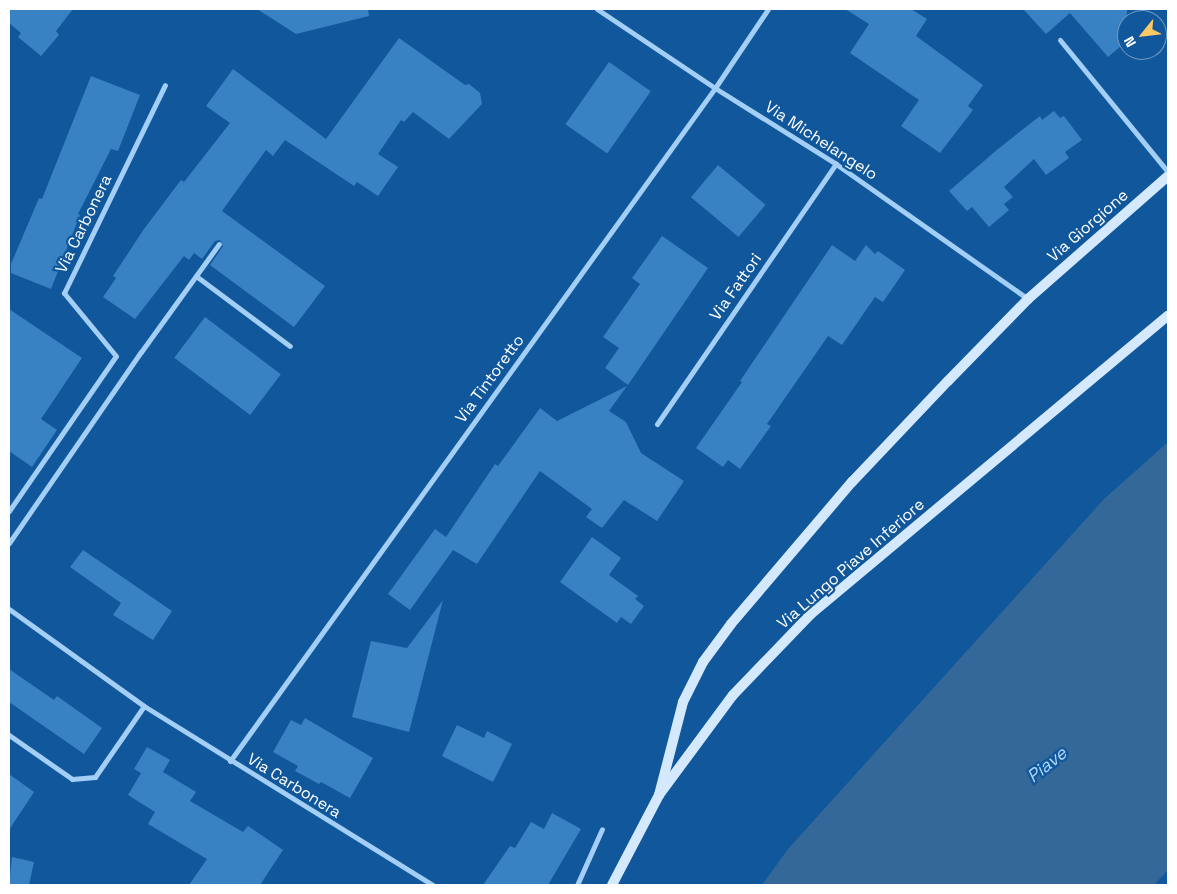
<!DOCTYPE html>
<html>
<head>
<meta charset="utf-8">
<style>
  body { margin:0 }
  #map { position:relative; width:1177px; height:894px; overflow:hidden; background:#10579c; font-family:"Space Grotesk",sans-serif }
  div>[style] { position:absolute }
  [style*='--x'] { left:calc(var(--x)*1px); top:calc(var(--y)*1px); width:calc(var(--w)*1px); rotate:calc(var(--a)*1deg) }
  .water>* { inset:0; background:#346899 }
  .building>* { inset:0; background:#3881c3; transform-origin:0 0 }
  .street>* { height:5px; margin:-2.5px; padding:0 2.5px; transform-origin:2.5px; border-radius:2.5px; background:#a3cef5 }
  .secondary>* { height:10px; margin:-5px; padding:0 5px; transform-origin:5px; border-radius:5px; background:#d4e9fe }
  span { translate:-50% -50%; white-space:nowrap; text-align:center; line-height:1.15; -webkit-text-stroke:4.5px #10579c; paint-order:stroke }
  .street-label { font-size:16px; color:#fff }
  .water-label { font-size:18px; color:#b0d8fb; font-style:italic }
  .frame { position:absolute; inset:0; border:10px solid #fff; pointer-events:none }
  .north { position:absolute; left:1117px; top:10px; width:50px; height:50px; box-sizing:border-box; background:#10579c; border:1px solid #709ac4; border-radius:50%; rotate:241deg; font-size:14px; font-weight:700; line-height:20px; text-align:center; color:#fff }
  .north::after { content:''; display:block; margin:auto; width:18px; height:22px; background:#ffc867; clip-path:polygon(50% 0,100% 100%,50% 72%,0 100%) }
</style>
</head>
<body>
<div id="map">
  <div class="water">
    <i style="clip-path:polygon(1168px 442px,1168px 870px,1154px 885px,762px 885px,788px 849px,1104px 499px)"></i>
  </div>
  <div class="building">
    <i style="clip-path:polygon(9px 9px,73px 9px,56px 31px,59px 35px,41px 56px,18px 37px,21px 33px,9px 23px)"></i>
    <i style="clip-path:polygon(257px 9px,368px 9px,369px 16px,296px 34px)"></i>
    <i style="clip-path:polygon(845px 9px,911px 9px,927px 19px,916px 36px,983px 85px,968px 106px,973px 110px,940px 153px,901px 126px,919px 100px,850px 53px,869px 24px)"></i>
    <i style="clip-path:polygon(1023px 9px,1127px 9px,1127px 41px,1108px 57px,1070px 13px,1046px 34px)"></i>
    <i style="clip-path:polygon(399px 38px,465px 85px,469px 84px,480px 93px,482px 104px,449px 139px,413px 112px,404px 122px,401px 120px,378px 154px,398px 167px,378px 196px,357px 182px,354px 186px,285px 140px,273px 156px,266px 150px,222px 211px,325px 286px,294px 327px,210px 265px,223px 246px,220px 240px,215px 241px,202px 259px,194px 253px,189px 260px,184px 256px,135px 319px,103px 297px,116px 278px,113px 276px,144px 229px,181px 180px,184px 182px,230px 123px,206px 106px,233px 69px,326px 139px)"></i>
    <i style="left:609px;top:62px;width:51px;height:76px;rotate:35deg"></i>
    <i style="clip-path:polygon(91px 76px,140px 95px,118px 151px,111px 149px,78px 214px,80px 215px,51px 289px,11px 273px,11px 264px,39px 198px,42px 199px)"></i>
    <i style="clip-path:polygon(1054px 111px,1060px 118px,1064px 116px,1082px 140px,1065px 152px,1069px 158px,1046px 175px,1034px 159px,1004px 187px,1013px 197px,1004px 204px,1009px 210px,989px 227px,972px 207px,967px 211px,949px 191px,998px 149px,1040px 116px,1042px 120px)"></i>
    <i style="left:718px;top:165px;width:62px;height:42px;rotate:40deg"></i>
    <i style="clip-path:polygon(662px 236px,708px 268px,628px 385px,605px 368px,619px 348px,603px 337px,640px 284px,632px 278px)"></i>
    <i style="clip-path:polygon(832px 245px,855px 261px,866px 245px,875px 254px,878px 251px,905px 270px,883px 302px,875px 297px,842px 345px,828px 336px,767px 424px,771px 426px,740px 469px,728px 460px,723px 467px,696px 448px,742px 382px,740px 381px)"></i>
    <i style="clip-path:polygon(9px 309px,82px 358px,41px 419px,57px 430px,32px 467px,9px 451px)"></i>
    <i style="left:205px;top:317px;width:95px;height:51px;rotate:37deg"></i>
    <i style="clip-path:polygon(627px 386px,609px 411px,626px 422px,641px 453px,684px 481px,657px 521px,624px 500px,602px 528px,586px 517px,592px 509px,540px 471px,477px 564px,453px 550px,410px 610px,388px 594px,435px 529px,446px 537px,495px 464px,498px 466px,540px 408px,557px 421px)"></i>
    <i style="clip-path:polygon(592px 537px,621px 558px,609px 575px,638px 596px,635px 599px,644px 606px,631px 624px,621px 617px,617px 623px,560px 582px)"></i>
    <i style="clip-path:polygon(83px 550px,172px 611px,153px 640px,113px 615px,121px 603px,70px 567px)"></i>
    <i style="clip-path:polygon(443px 600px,409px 732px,352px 717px,371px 641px,407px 648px)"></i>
    <i style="clip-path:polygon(9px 669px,54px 700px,57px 696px,102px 728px,84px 754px,9px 702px)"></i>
    <i style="clip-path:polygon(305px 718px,373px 758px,350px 798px,321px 782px,319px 784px,295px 771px,298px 766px,273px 752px,291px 720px,301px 725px)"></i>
    <i style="clip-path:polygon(457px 725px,484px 738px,487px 731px,512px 744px,493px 782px,442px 756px)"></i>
    <i style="clip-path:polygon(147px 747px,170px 760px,163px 772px,196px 792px,190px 801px,243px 832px,248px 826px,283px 850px,260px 885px,189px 885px,207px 859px,148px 824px,155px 812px,128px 795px,141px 773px,134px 769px)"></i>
    <i style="clip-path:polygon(9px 774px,34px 792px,9px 830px)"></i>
    <i style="clip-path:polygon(552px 813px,581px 829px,548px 885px,483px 885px,510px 846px,515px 848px,531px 822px,544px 829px)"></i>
    <i style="clip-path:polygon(12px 857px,34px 862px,29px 885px,9px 885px)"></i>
  </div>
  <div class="street">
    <i style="--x:597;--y:9;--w:142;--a:33.8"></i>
    <i style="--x:715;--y:88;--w:143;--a:32.1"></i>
    <i style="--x:836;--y:164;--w:235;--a:35.1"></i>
    <i style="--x:1060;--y:40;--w:171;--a:50.7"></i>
    <i style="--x:196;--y:276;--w:117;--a:36.7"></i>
    <i style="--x:657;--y:424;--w:316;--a:-55.5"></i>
    <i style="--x:9;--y:511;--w:188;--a:-55.4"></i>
    <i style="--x:116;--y:356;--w:82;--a:-129.5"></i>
    <i style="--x:64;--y:293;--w:231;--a:-64.1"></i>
    <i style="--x:9;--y:543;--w:232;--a:-55.4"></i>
    <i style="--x:141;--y:352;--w:133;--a:-54.2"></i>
    <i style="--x:9;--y:609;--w:166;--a:35.7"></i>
    <i style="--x:144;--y:706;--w:340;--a:31.8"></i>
    <i style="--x:9;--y:735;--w:77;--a:34.9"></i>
    <i style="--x:72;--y:779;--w:23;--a:-5"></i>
    <i style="--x:95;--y:777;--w:86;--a:-55.4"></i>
    <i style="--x:230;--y:761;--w:830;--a:-54.22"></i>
    <i style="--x:715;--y:88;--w:95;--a:-56.1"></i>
    <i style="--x:577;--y:885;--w:61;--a:-65.9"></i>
  </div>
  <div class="secondary">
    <i style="--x:659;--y:795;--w:96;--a:-75.5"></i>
    <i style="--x:683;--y:702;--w:45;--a:-63.4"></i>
    <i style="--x:703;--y:662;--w:47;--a:-53.6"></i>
    <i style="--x:731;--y:624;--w:187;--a:-49.6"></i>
    <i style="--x:852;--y:482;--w:139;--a:-46.5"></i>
    <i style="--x:948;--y:381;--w:115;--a:-45.7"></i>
    <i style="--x:1028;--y:299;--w:186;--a:-41.3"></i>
    <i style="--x:612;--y:885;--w:102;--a:-62.4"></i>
    <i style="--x:659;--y:795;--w:124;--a:-53.5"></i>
    <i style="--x:733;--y:695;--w:112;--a:-46.1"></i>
    <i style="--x:811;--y:614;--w:465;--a:-39.9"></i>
  </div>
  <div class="street-label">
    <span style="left:821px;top:141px;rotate:33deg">Via Michelangelo</span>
    <span style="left:84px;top:224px;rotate:-64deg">Via Carbonera</span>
    <span style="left:1088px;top:226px;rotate:-41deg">Via Giorgione</span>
    <span style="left:736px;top:287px;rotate:-55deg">Via Fattori</span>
    <span style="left:490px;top:379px;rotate:-54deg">Via Tintoretto</span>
    <span style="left:851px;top:564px;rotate:-41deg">Via Lungo Piave Inferiore</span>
    <span style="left:294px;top:786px;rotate:32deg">Via Carbonera</span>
  </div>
  <div class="water-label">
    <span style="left:1047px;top:765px;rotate:-39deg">Piave</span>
  </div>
  <div class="frame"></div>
  <div class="north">N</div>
</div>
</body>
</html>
